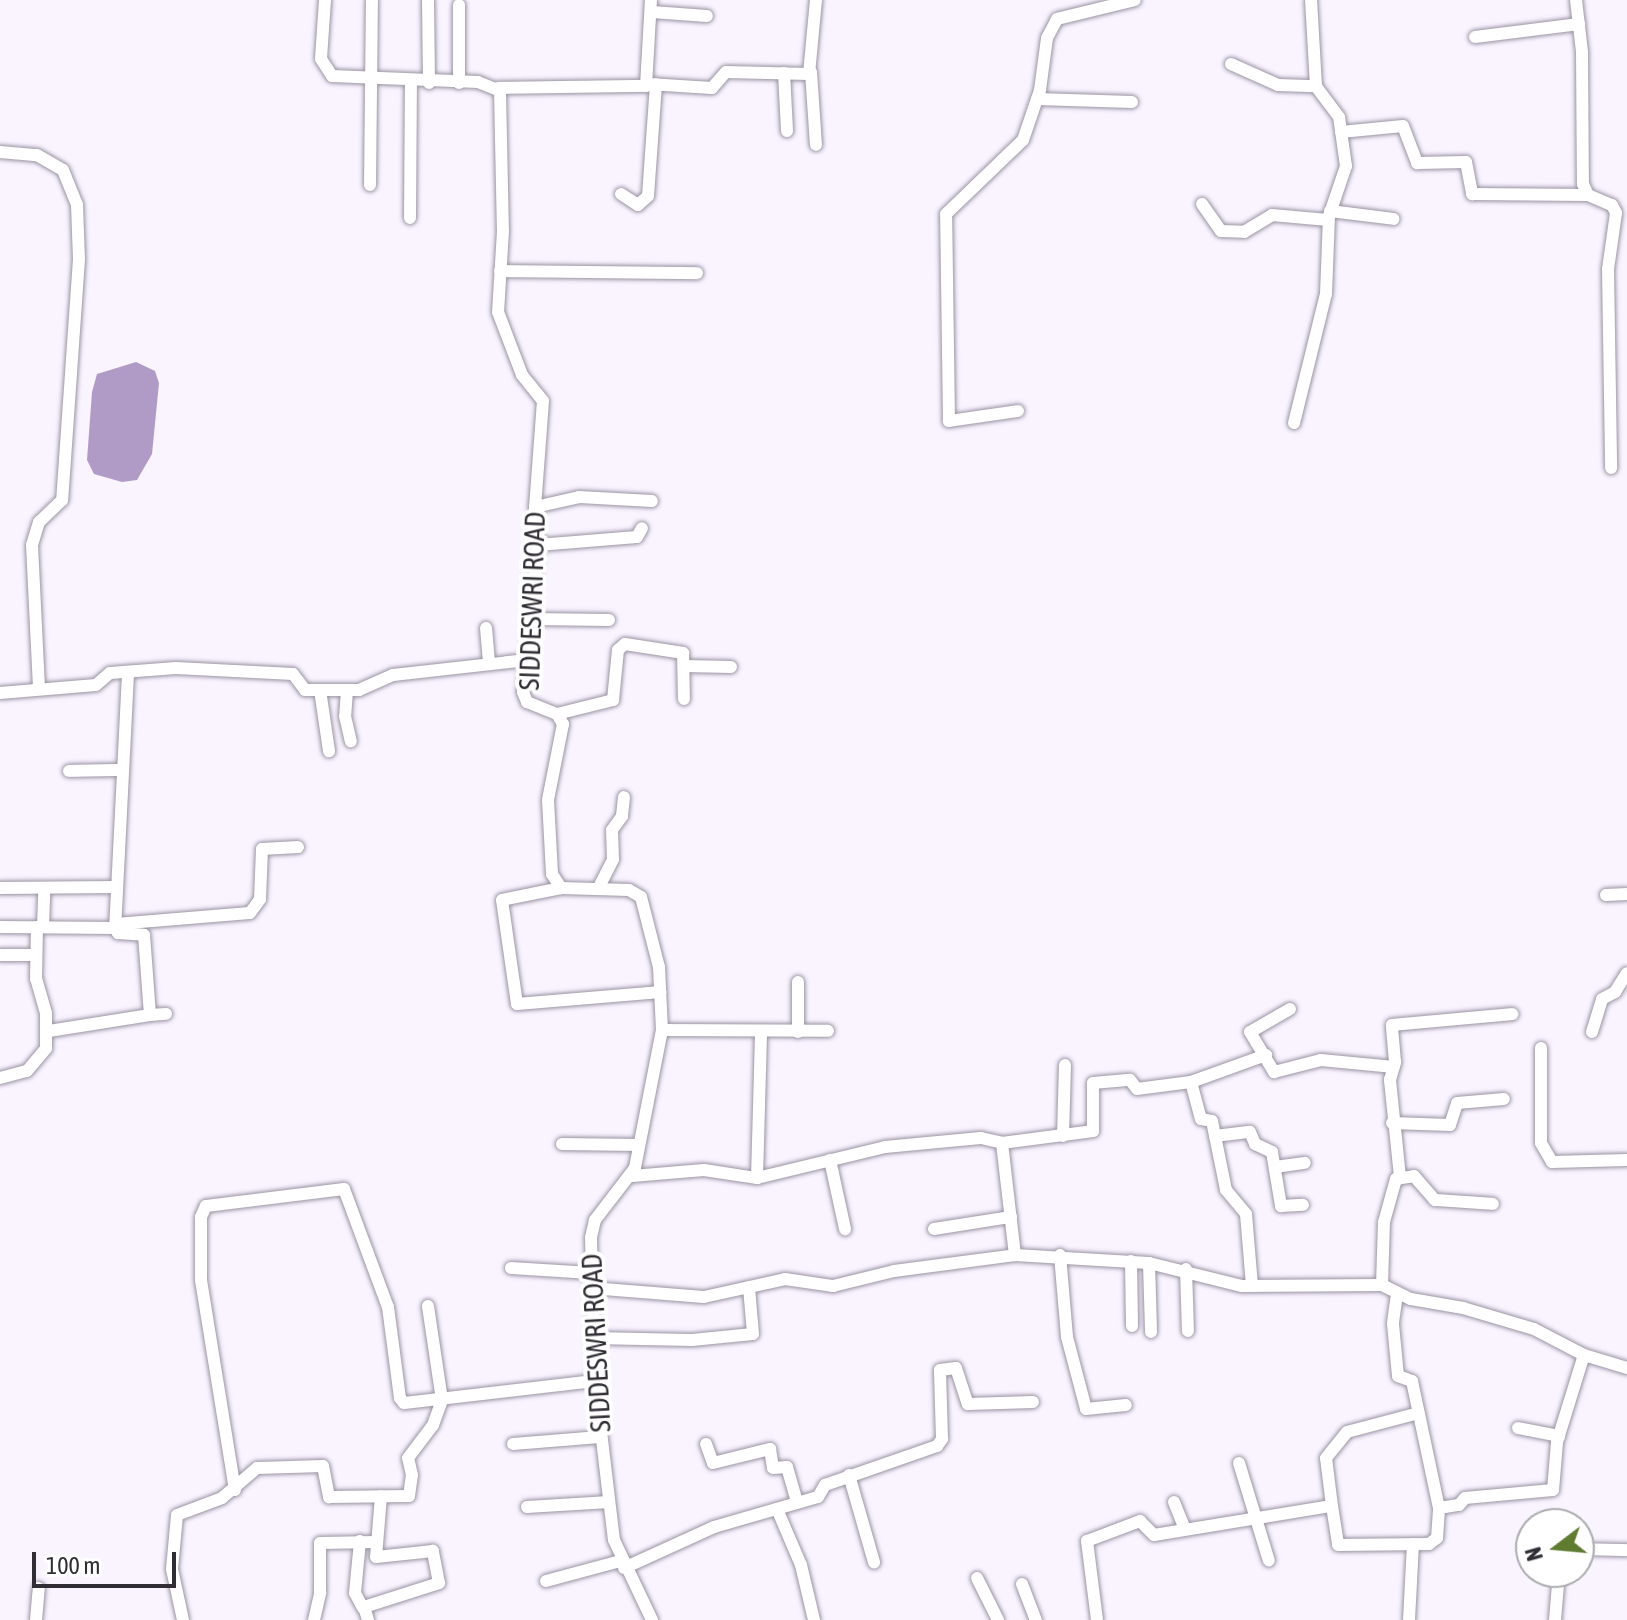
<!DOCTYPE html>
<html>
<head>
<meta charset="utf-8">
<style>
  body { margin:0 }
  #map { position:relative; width:1627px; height:1620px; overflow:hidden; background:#f9f4ff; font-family:"Asap Condensed",sans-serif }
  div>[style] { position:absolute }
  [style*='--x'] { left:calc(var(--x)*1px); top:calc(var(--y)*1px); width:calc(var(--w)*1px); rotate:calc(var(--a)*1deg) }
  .water>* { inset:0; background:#b09bc6 }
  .roads { filter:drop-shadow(0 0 2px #9b93a3) drop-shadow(0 0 2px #9b93a3) }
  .minor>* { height:12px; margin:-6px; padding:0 6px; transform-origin:6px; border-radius:6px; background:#fff }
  span { translate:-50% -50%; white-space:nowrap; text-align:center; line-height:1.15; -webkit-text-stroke:8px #fff; paint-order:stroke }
  .street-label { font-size:28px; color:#302d34 }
  .north { position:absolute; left:1515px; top:1508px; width:80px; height:80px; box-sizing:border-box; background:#fff; border:2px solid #acabae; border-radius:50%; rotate:254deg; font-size:22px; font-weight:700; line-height:32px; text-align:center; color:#302d34 }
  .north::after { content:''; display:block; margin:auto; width:28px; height:36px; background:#5f7c30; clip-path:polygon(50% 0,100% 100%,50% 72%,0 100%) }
  .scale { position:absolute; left:32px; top:1552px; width:144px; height:36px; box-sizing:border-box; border:4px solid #302d34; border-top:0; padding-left:10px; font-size:24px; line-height:28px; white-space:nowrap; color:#302d34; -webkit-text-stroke:6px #fff; paint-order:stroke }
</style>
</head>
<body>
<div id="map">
  <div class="water">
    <i style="clip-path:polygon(136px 362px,155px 371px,159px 383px,152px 454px,137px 480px,122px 482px,94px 474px,87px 460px,92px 392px,97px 374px)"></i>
  </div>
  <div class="roads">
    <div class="minor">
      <i style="--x:325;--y:0;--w:59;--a:93.9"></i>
      <i style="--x:321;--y:59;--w:20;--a:57"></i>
      <i style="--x:332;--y:76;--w:146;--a:2.4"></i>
      <i style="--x:478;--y:82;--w:24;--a:22"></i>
      <i style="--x:500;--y:91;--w:140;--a:88.8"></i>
      <i style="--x:503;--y:231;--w:81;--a:93.5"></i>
      <i style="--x:498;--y:312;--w:67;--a:69.1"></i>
      <i style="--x:522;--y:375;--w:33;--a:51"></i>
      <i style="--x:543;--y:401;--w:106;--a:94.3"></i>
      <i style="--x:535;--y:507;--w:38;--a:85"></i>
      <i style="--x:538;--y:545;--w:148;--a:95.8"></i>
      <i style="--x:523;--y:692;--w:11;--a:68"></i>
      <i style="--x:527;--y:702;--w:32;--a:22"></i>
      <i style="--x:557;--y:714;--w:12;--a:59"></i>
      <i style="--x:563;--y:724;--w:77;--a:101.2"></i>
      <i style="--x:548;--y:800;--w:74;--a:86.9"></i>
      <i style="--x:552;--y:874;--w:17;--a:57"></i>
      <i style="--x:561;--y:888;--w:68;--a:1.7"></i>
      <i style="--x:629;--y:890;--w:14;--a:30"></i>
      <i style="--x:641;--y:897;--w:72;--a:75.6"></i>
      <i style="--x:659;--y:967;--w:63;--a:87.3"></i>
      <i style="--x:662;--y:1030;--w:141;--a:101.1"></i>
      <i style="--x:635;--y:1168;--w:66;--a:127.6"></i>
      <i style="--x:595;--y:1220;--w:18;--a:103"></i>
      <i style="--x:591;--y:1238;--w:143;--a:88.4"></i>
      <i style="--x:595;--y:1381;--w:160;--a:83.2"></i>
      <i style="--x:614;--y:1540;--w:89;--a:64.6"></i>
      <i style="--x:428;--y:0;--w:83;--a:89.3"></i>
      <i style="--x:1576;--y:0;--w:52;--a:83.4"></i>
      <i style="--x:1582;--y:52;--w:132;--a:89.6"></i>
      <i style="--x:1583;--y:184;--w:12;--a:66"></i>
      <i style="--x:1588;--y:195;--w:26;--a:23"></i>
      <i style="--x:1612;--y:205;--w:9;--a:63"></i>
      <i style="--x:1616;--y:213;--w:57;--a:98.1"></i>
      <i style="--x:1608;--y:269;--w:199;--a:89.1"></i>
      <i style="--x:459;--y:5;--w:78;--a:90"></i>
      <i style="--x:652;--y:12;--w:55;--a:4.2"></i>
      <i style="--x:1475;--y:37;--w:105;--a:-7.1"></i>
      <i style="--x:1231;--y:64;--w:51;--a:24.1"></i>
      <i style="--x:1278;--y:85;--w:38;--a:2"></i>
      <i style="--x:811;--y:72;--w:73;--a:86.1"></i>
      <i style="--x:784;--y:73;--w:58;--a:87"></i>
      <i style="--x:648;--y:84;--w:64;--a:3.6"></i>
      <i style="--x:712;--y:88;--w:21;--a:-49"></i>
      <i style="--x:726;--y:72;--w:83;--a:1.4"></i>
      <i style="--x:809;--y:74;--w:74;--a:-84.6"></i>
      <i style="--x:498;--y:88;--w:148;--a:-0.8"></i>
      <i style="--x:646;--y:86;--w:86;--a:-86.7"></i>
      <i style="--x:1037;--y:99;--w:95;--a:1.8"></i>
      <i style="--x:1341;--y:132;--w:62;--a:-5.5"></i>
      <i style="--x:1403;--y:126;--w:40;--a:69"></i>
      <i style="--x:1417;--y:163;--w:49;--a:-1.2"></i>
      <i style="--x:1466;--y:162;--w:33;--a:79"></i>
      <i style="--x:1472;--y:194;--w:116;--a:0.5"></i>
      <i style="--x:0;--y:152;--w:37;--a:5"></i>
      <i style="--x:37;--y:155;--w:30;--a:30"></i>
      <i style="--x:63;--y:170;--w:38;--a:68"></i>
      <i style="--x:77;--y:205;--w:54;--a:87.9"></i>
      <i style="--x:79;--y:259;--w:242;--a:94"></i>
      <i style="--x:62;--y:500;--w:32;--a:136"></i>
      <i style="--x:39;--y:522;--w:24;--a:107"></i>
      <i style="--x:32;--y:545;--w:141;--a:87.2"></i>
      <i style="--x:370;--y:185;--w:185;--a:-89.4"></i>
      <i style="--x:621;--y:194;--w:20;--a:33"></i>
      <i style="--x:638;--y:205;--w:13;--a:-42"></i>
      <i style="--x:648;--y:196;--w:112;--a:-85.9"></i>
      <i style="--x:1202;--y:204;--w:33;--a:55"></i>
      <i style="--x:1221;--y:231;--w:23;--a:2"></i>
      <i style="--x:1244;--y:232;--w:33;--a:-31"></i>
      <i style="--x:1272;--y:215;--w:56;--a:5.1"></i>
      <i style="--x:1330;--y:211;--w:64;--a:7.1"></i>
      <i style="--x:410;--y:218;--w:136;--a:-89.6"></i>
      <i style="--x:500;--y:271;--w:197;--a:0.6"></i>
      <i style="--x:1018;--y:411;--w:70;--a:171.8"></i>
      <i style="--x:949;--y:421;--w:207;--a:-90.8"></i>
      <i style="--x:946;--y:214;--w:107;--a:-43.9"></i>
      <i style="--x:1023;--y:140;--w:53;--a:-71.2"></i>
      <i style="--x:1040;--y:90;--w:52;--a:-82.3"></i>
      <i style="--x:1047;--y:38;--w:21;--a:-62"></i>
      <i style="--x:1057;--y:19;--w:80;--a:-13.7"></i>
      <i style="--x:1294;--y:423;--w:133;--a:-76.1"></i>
      <i style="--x:1326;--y:294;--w:78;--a:-87.8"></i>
      <i style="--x:1329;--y:216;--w:53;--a:-71.2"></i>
      <i style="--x:1346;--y:166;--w:49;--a:-98.1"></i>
      <i style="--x:1339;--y:117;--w:39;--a:-127"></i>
      <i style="--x:1316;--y:86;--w:86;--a:-93.3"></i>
      <i style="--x:535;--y:507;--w:45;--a:-12.8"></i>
      <i style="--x:579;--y:497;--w:73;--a:3.1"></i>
      <i style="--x:538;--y:545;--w:99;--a:-4.6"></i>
      <i style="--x:637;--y:537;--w:10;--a:-61"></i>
      <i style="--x:532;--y:619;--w:77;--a:0.7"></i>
      <i style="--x:486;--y:628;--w:33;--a:85"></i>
      <i style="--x:684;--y:666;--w:47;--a:1.2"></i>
      <i style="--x:128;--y:674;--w:254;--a:92.9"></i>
      <i style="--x:115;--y:928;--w:6;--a:59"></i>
      <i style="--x:118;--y:933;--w:26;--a:4"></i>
      <i style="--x:144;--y:935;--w:80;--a:85.7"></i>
      <i style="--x:150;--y:1015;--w:16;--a:-4"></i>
      <i style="--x:320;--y:690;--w:62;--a:81.6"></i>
      <i style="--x:347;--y:690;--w:26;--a:94"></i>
      <i style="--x:345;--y:716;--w:26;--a:77"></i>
      <i style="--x:0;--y:693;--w:96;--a:-4.8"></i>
      <i style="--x:96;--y:685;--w:18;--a:-41"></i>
      <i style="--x:110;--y:673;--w:66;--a:-4.3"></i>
      <i style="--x:176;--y:668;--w:117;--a:2.9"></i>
      <i style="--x:293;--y:674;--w:20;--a:53"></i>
      <i style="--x:305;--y:690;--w:54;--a:0"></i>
      <i style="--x:359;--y:690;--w:37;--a:-24"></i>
      <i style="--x:393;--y:675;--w:135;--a:-6.4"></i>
      <i style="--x:557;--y:714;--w:58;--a:-14"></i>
      <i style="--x:613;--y:700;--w:50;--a:-84.3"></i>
      <i style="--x:618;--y:650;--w:9;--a:-41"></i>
      <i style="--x:625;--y:644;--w:59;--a:8.8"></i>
      <i style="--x:683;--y:653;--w:46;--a:88.8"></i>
      <i style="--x:69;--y:771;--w:54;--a:-1.1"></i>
      <i style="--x:599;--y:887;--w:31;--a:-63"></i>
      <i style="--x:613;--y:859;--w:29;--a:-92"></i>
      <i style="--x:612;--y:830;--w:17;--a:-54"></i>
      <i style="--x:622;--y:816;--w:19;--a:-84"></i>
      <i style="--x:0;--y:888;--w:117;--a:-0.5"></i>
      <i style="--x:561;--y:888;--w:60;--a:168.5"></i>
      <i style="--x:502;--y:900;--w:105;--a:81.8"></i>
      <i style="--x:517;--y:1004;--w:144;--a:-4.8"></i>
      <i style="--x:1606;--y:895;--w:21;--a:-3"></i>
      <i style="--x:116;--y:924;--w:134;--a:-4.7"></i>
      <i style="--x:250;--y:913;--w:17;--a:-54"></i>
      <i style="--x:260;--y:899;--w:50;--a:-87.7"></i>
      <i style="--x:262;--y:849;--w:36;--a:-3"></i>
      <i style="--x:0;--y:927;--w:115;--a:0.5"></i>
      <i style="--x:43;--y:927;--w:38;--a:-88"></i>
      <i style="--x:0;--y:955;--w:36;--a:0"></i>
      <i style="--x:798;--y:982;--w:50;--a:90"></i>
      <i style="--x:1290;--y:1009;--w:46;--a:150.1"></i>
      <i style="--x:1250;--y:1032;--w:47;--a:59"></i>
      <i style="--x:1274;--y:1072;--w:49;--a:-14.3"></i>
      <i style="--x:1321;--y:1060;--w:73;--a:5.5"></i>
      <i style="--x:662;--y:1030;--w:166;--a:0.3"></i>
      <i style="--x:49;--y:1031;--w:102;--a:-9"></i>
      <i style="--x:1592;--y:1032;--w:34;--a:-73"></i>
      <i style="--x:1602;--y:999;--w:15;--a:-28"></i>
      <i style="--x:1615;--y:992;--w:22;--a:-58"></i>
      <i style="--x:1541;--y:1048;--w:95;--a:90"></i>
      <i style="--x:1541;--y:1143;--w:22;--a:60"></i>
      <i style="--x:1552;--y:1162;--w:75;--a:-1.5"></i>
      <i style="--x:0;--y:1078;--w:28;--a:-15"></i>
      <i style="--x:27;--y:1071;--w:30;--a:-50"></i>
      <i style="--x:46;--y:1048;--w:35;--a:-90"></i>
      <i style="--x:46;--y:1013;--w:35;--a:-106"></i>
      <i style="--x:36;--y:979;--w:52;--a:-88.9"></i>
      <i style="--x:1191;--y:1082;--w:80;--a:-19.8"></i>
      <i style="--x:1392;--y:1123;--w:58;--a:2"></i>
      <i style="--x:1450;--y:1125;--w:23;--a:-72"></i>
      <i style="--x:1457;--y:1103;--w:47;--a:-4.9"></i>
      <i style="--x:1063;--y:1136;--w:71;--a:-88.4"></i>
      <i style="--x:1215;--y:1136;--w:35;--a:-7"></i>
      <i style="--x:1250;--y:1132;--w:13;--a:67"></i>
      <i style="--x:1255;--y:1144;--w:19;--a:25"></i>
      <i style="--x:1272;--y:1152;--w:55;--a:80.5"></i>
      <i style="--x:1281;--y:1206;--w:22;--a:-3"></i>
      <i style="--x:1002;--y:1143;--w:92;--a:-7.5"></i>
      <i style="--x:1093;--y:1131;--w:48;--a:-90"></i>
      <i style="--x:1093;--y:1083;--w:37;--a:-5"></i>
      <i style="--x:1130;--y:1080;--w:11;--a:52"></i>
      <i style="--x:1137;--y:1089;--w:54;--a:-7.4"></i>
      <i style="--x:1191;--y:1082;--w:38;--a:75"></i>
      <i style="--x:1201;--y:1119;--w:11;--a:10"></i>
      <i style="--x:1212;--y:1121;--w:70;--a:78.5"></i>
      <i style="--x:1226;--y:1190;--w:31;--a:50"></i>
      <i style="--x:1246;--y:1214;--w:72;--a:85.2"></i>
      <i style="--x:562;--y:1144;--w:77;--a:0.7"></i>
      <i style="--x:830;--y:1160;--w:71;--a:77.7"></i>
      <i style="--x:1275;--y:1167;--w:30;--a:-8"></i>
      <i style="--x:632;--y:1176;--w:72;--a:-4.8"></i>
      <i style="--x:704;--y:1170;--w:54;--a:8.6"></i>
      <i style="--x:757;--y:1178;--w:132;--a:-13.6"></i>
      <i style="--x:885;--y:1147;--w:96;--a:-5.4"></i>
      <i style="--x:981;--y:1138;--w:22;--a:13"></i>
      <i style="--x:1002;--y:1143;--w:113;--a:83.4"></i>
      <i style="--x:1015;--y:1255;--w:134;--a:3.4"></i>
      <i style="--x:1149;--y:1263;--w:96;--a:13.9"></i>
      <i style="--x:1242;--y:1286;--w:140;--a:-0.4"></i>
      <i style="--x:1382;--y:1285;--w:32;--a:26"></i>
      <i style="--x:1411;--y:1299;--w:53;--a:9.8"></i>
      <i style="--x:1463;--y:1308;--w:74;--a:16.5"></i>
      <i style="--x:1534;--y:1329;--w:56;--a:27.5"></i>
      <i style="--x:1584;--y:1355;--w:45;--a:16.8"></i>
      <i style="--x:1400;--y:1177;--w:98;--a:-95.9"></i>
      <i style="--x:1390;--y:1080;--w:19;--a:-74"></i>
      <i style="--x:1395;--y:1062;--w:37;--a:-95"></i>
      <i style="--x:1392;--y:1025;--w:121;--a:-5.2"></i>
      <i style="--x:757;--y:1178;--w:146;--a:-88.4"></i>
      <i style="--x:934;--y:1229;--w:78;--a:-8.9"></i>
      <i style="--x:1060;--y:1255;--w:82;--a:85.1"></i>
      <i style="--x:1067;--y:1337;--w:74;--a:75.2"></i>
      <i style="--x:1086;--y:1409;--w:40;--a:-5.7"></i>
      <i style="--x:1131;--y:1261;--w:65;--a:89.1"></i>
      <i style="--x:1149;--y:1263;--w:69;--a:88.3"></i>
      <i style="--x:511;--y:1268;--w:80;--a:3.6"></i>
      <i style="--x:1186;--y:1269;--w:62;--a:88.2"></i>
      <i style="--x:1382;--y:1285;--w:63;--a:-88.2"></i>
      <i style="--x:1384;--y:1222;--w:45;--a:-74.4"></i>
      <i style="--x:1396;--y:1179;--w:18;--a:-9"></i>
      <i style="--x:1414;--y:1176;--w:32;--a:49"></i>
      <i style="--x:1435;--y:1200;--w:58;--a:3.9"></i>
      <i style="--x:591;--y:1288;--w:113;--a:4.6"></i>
      <i style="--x:704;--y:1297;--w:83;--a:-12.5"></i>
      <i style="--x:785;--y:1279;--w:49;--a:8.3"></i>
      <i style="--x:833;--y:1286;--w:63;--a:-13.8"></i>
      <i style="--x:894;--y:1271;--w:122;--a:-7.5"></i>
      <i style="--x:1397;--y:1294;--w:30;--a:98"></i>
      <i style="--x:1393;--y:1324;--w:52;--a:84.5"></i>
      <i style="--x:1398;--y:1376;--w:15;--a:20"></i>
      <i style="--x:1412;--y:1381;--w:130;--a:78"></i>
      <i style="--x:592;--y:1338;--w:100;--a:1.1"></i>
      <i style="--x:692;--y:1340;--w:61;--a:-5.6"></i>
      <i style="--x:753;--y:1334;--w:47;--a:-94.9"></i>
      <i style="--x:1518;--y:1428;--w:42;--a:11"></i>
      <i style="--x:513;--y:1444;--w:87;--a:-4.6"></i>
      <i style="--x:706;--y:1444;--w:20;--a:70"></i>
      <i style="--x:713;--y:1463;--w:59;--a:-13.8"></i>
      <i style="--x:770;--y:1449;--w:19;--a:81"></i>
      <i style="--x:773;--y:1468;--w:14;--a:-4"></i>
      <i style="--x:787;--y:1467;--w:37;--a:74"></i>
      <i style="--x:1239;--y:1463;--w:102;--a:73"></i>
      <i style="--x:849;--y:1475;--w:91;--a:74"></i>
      <i style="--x:235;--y:1490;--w:213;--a:-99.2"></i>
      <i style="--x:201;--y:1280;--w:63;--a:-90"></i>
      <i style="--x:201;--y:1217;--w:12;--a:-66"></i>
      <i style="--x:206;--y:1206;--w:139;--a:-7"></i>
      <i style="--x:344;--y:1189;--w:126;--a:69.6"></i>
      <i style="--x:388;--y:1307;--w:92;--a:82.5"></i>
      <i style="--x:400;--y:1398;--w:6;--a:51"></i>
      <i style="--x:404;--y:1403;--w:192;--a:-6.6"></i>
      <i style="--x:1174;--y:1502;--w:27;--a:68"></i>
      <i style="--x:1332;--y:1506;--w:48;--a:-97.1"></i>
      <i style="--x:1326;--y:1458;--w:33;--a:-51"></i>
      <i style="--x:1347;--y:1432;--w:74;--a:-14.8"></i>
      <i style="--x:527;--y:1507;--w:82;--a:-3.5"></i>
      <i style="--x:777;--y:1509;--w:61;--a:66.8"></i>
      <i style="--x:801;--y:1565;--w:57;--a:76.7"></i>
      <i style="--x:360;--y:1541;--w:52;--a:95.5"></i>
      <i style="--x:355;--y:1593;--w:17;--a:62"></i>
      <i style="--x:1579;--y:1549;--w:48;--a:1.2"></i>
      <i style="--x:624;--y:1568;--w:99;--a:-24.5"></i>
      <i style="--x:714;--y:1527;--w:108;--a:-16.1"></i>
      <i style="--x:818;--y:1497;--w:14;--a:-60"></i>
      <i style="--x:825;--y:1485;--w:119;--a:-19.2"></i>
      <i style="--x:937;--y:1446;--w:9;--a:-54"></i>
      <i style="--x:942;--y:1439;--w:69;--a:-91.7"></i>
      <i style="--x:940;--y:1370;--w:16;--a:-7"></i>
      <i style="--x:956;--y:1368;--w:38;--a:72"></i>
      <i style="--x:968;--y:1404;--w:65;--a:-1.8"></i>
      <i style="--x:977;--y:1578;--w:47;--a:63.4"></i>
      <i style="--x:546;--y:1581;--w:77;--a:-15.1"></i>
      <i style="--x:1022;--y:1584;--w:39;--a:69"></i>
      <i style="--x:36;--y:1620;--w:32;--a:-85"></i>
      <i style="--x:183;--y:1620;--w:52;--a:-102.2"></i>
      <i style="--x:172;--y:1569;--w:54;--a:-84.7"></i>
      <i style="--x:177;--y:1515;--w:48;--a:-20.7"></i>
      <i style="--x:222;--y:1498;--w:46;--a:-40.6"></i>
      <i style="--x:257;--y:1468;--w:66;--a:-1.7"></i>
      <i style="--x:323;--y:1466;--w:32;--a:79"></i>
      <i style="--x:329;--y:1497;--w:80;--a:-0.7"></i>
      <i style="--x:409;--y:1496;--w:21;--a:-82"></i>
      <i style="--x:412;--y:1475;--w:17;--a:-103"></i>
      <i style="--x:408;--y:1458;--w:41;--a:-52.9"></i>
      <i style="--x:433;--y:1425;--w:27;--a:-70"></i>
      <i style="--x:442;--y:1400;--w:95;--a:-98.5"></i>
      <i style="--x:314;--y:1620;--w:28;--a:-77"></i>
      <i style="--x:320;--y:1593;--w:50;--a:-90"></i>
      <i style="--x:320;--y:1543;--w:56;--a:-1"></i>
      <i style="--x:368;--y:1620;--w:14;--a:-107"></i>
      <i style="--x:364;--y:1607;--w:79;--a:-17.7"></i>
      <i style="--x:439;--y:1583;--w:33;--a:-101"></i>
      <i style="--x:433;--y:1551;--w:57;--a:174"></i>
      <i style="--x:376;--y:1557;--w:61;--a:-85.3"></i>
      <i style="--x:1097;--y:1620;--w:80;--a:-97.2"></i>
      <i style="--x:1087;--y:1541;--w:57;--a:-20.7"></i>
      <i style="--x:1140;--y:1521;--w:20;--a:45"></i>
      <i style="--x:1154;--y:1535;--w:180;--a:-9.3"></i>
      <i style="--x:1332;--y:1506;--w:39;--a:81"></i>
      <i style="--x:1338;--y:1545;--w:91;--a:-0.6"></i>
      <i style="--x:1429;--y:1544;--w:10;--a:-37"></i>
      <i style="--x:1437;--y:1538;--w:30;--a:-86"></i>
      <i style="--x:1439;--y:1508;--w:20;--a:-9"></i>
      <i style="--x:1459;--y:1505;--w:9;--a:-49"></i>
      <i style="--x:1465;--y:1498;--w:88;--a:-5.2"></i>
      <i style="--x:1553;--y:1490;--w:48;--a:-85.2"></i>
      <i style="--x:1557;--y:1442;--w:91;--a:-72.8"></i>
      <i style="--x:1409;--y:1620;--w:76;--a:-87"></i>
      <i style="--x:1555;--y:1620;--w:48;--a:-85.2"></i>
    </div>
  </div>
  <div class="street-label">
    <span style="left:532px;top:601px;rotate:-88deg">SIDDESWRI ROAD</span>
    <span style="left:596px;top:1343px;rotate:-93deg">SIDDESWRI ROAD</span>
  </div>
  <div class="north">N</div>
  <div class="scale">100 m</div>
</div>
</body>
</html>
